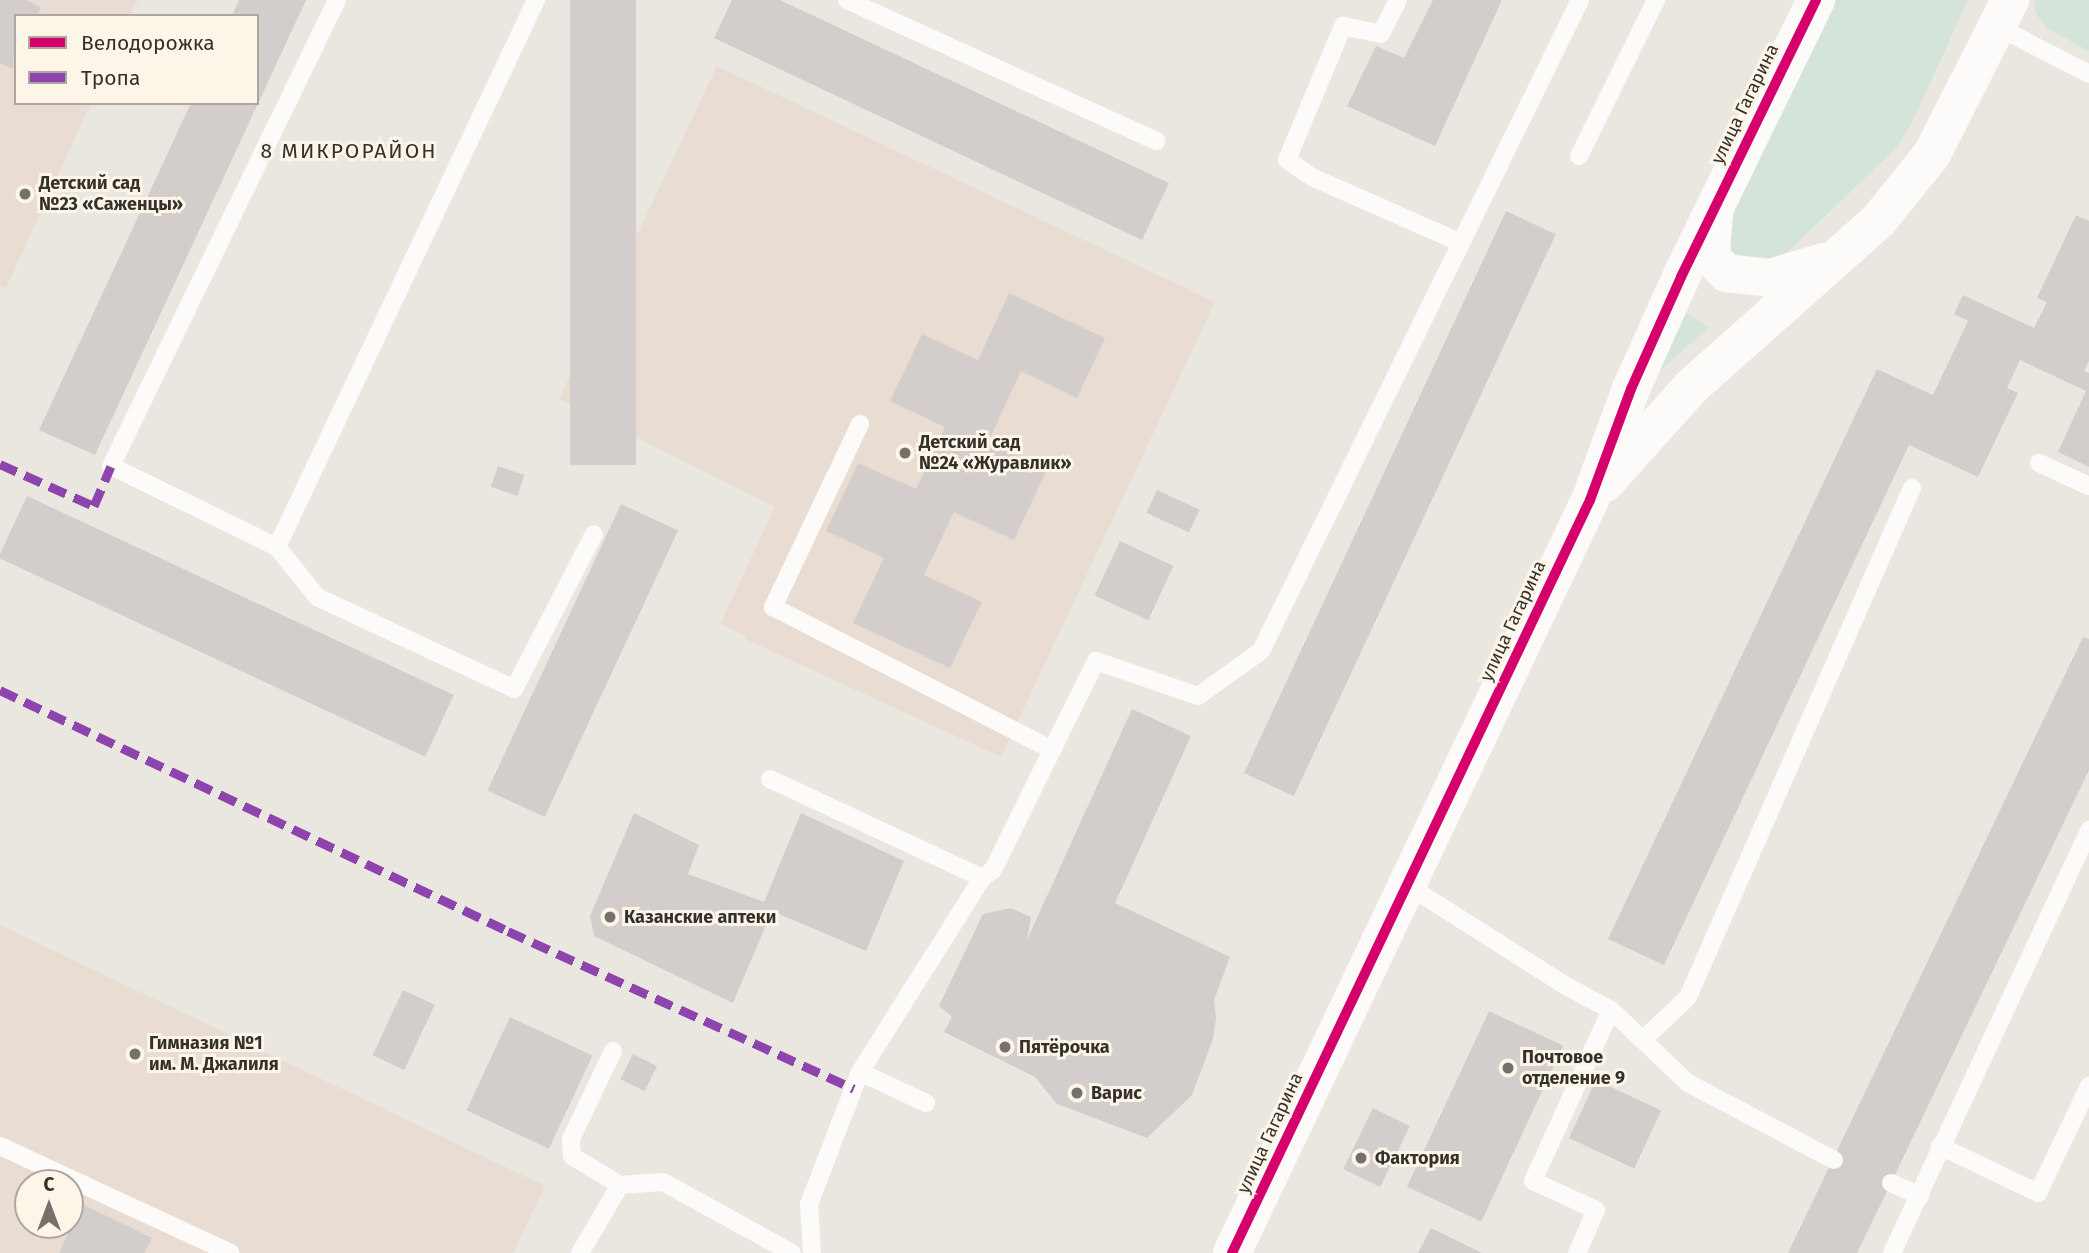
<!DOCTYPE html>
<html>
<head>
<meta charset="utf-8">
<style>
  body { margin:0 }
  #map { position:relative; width:2089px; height:1253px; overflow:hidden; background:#eae7e0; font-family:"Fira Sans",sans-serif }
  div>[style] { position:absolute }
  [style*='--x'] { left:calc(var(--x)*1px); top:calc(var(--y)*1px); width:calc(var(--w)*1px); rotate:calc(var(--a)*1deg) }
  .education>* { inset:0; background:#e9dcd2 }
  .green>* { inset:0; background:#d5e4d8 }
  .building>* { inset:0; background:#d3cecb; transform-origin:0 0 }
  .service>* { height:18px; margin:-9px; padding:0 9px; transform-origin:9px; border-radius:9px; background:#fcfbfa }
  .tertiary>* { height:38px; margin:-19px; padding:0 19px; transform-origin:19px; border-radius:19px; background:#fcfbfa }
  .quiet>* { height:9px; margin-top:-4.5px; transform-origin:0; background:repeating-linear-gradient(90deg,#8e44ad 0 18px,transparent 0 27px) }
  .cycleway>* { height:10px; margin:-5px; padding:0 5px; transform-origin:5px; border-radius:5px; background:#d6006c }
  .dots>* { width:19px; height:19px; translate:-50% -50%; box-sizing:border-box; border:4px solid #fdf6e8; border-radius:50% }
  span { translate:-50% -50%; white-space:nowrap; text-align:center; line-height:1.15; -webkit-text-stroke:6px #fdf6e8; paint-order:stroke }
  .street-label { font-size:18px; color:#34312c }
  .poi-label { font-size:18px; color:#34312c; font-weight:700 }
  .left { translate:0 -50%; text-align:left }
  .quarter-label { font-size:21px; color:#34312c; letter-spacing:2px }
  .legend { position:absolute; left:14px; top:14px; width:245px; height:91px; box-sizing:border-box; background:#fdf6e8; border:2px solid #ada79d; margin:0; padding:9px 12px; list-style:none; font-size:21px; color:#34312c }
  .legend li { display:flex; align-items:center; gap:14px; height:35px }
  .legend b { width:35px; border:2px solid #ada79d }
  .north { position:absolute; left:14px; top:1169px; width:70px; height:70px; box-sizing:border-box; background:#fdf6e8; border:2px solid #ada79d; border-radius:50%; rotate:0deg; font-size:19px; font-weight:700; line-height:28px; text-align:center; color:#34312c }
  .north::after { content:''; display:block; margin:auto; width:24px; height:32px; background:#74716b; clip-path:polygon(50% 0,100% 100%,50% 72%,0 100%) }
</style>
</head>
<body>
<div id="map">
  <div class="education">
    <i style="clip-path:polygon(0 0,138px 0,130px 16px,16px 16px,16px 103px,91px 103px,6px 288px,0 285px)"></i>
    <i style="clip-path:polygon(717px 66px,1215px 302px,1001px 757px,745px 639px,745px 635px,720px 624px,775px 507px,559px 399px)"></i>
    <i style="clip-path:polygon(evenodd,0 925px,545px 1186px,513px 1253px,0 1253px,0 925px,28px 1183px,70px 1183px,70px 1225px,28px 1225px,28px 1183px)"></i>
  </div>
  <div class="green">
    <i style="clip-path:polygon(1836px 0,1968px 0,1910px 127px,1895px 149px,1774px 265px,1749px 267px,1730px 250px,1727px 227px)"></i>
    <i style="clip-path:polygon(2034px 0,2089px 0,2089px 51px,2046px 28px,2036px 13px)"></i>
    <i style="clip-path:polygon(1685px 312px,1709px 327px,1655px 375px)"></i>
  </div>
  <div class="building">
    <i style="clip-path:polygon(0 0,26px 0,41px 7px,37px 16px,16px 16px,13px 69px,0 63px)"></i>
    <i style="clip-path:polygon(239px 0,306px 0,95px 455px,39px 430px,191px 103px,257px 103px,257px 16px,232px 16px)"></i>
    <i style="left:570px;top:0;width:66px;height:465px"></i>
    <i style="clip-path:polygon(732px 0,780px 0,1169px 183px,1142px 240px,714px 38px)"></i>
    <i style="clip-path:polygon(1433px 0,1502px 0,1435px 146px,1347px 106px,1376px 46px,1404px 58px)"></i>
    <i style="left:1506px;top:211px;width:55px;height:620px;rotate:25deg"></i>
    <i style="clip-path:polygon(2076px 215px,2089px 221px,2089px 361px,2084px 371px,2089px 373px,2089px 467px,2058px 452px,2086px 391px,2020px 360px,2007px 388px,2018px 393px,1978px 477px,1909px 445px,1664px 965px,1608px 939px,1877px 369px,1933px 395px,1968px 321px,1954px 314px,1963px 295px,2034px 328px,2047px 302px,2037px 298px)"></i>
    <i style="clip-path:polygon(1009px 293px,1105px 338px,1077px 398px,1021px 371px,988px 442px,1047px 469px,1014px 540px,954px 512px,924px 575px,982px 602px,950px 668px,853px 623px,884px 558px,826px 531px,858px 463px,916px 489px,945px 427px,890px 401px,922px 334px,978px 360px)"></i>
    <i style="left:498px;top:466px;width:28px;height:22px;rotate:19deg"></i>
    <i style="left:1157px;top:490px;width:47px;height:25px;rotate:25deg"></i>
    <i style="left:27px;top:496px;width:471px;height:68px;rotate:25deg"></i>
    <i style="left:621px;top:504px;width:63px;height:316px;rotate:25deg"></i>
    <i style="left:1120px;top:541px;width:59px;height:60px;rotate:25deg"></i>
    <i style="clip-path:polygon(2083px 637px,2089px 639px,2089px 770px,1891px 1183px,1857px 1253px,1788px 1253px)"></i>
    <i style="clip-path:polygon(1132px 709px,1191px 736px,1115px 903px,1230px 957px,1214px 1000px,1216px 1018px,1213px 1039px,1192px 1095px,1147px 1138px,1057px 1104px,1035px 1077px,944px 1032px,952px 1017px,939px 1006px,983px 914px,1011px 908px,1031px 917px,1027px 940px)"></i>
    <i style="clip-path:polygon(634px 813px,699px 845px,688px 874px,764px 902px,801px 813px,904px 861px,866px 951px,772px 911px,733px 1003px,594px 936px,590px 916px)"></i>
    <i style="left:403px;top:990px;width:35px;height:72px;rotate:25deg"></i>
    <i style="left:1489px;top:1011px;width:82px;height:194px;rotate:25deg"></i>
    <i style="left:510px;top:1017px;width:91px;height:103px;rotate:25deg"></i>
    <i style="left:633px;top:1054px;width:27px;height:28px;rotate:27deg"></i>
    <i style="left:1596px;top:1080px;width:72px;height:64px;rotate:25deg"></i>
    <i style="left:1373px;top:1108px;width:41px;height:68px;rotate:26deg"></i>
    <i style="clip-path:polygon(82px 1204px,152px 1238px,144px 1253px,59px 1253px)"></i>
    <i style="clip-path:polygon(1431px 1228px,1482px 1253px,1418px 1253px)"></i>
  </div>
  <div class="service">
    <i style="--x:337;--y:0;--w:518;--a:115.87"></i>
    <i style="--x:111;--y:466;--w:185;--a:26"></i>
    <i style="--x:277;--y:547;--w:64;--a:51.3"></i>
    <i style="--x:317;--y:597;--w:217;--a:25"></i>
    <i style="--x:514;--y:689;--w:174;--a:-62.7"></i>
    <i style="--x:847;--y:0;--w:340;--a:24.5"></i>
    <i style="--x:1398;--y:0;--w:38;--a:117"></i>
    <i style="--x:1381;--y:34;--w:39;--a:-168"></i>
    <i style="--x:1343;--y:26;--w:145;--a:112.7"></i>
    <i style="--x:1287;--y:160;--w:32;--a:34"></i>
    <i style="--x:1314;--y:178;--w:158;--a:23.8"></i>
    <i style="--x:1998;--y:27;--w:102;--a:27.3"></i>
    <i style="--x:1579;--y:156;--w:174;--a:-63.7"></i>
    <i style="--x:860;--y:424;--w:203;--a:115.4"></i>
    <i style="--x:773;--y:607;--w:314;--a:27.1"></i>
    <i style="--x:2039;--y:463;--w:55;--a:24.7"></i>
    <i style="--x:277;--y:547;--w:605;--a:-64.66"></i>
    <i style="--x:770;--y:779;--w:234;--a:25"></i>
    <i style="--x:1407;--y:885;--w:191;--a:32.4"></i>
    <i style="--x:1568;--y:987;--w:49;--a:28.1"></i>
    <i style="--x:1611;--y:1010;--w:106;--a:43.5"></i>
    <i style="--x:1688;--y:1083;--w:165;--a:27.8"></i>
    <i style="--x:1643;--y:1040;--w:62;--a:-43.7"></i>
    <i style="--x:1688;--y:997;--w:556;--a:-66.25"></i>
    <i style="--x:613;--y:1051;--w:98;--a:115.5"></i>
    <i style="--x:571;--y:1139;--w:17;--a:87"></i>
    <i style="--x:572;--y:1156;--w:56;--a:31.1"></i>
    <i style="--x:860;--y:1072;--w:73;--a:25.2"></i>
    <i style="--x:0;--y:1146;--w:254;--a:24.9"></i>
    <i style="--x:1940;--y:1146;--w:109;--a:25.6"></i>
    <i style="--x:2038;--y:1193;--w:119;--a:-64.5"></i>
    <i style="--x:1891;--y:1183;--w:32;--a:24"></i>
    <i style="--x:580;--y:1253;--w:79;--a:-59.5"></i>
    <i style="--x:620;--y:1185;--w:43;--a:-4"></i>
    <i style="--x:663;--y:1182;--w:147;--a:28.8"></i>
    <i style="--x:812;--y:1253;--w:49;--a:-93.5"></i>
    <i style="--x:809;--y:1204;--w:142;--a:-68.9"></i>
    <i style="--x:860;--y:1072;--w:229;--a:-57.8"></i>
    <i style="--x:982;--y:878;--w:14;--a:-36"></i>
    <i style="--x:993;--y:870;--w:233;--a:-63.8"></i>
    <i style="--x:1096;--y:661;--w:108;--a:18.9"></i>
    <i style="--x:1198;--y:696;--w:77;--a:-35.5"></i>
    <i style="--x:1261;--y:651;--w:725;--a:-63.89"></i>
    <i style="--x:1577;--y:1253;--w:47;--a:-66.2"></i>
    <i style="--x:1596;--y:1210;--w:69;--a:-155.3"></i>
    <i style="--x:1533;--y:1181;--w:188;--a:-65.5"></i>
    <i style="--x:1892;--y:1253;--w:467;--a:-65"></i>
  </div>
  <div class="tertiary">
    <i style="--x:1714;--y:215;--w:34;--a:95"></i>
    <i style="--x:1711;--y:249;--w:11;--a:75"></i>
    <i style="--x:1714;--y:260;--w:18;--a:47"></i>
    <i style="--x:1726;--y:273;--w:44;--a:6.5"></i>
    <i style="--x:1770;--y:278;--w:55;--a:-16.8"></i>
    <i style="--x:1605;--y:483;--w:129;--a:-48.1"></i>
    <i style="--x:1691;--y:387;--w:251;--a:-41.6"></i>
    <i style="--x:1879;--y:220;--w:85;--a:-51.2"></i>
    <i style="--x:1932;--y:154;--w:173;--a:-63.1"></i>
    <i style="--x:1232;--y:1253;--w:834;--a:-64.57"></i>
    <i style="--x:1590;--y:500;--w:118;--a:-69.7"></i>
    <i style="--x:1631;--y:389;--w:123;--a:-65.9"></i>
    <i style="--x:1681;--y:277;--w:308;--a:-64"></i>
  </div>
  <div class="quiet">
    <i style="--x:0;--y:464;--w:103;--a:24.1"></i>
    <i style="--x:94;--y:506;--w:43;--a:-67"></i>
    <i style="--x:0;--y:690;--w:562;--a:25.38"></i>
    <i style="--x:508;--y:931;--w:380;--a:24.5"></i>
  </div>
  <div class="cycleway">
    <i style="--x:1232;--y:1253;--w:834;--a:-64.57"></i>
    <i style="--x:1590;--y:500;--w:118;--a:-69.7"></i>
    <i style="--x:1631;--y:389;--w:123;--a:-65.9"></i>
    <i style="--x:1681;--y:277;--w:308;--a:-64"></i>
  </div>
  <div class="dots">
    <i style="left:25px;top:194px;background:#74716b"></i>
    <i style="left:905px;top:453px;background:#74716b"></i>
    <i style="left:610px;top:917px;background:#74716b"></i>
    <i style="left:1005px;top:1047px;background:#74716b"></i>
    <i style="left:135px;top:1054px;background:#74716b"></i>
    <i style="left:1508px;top:1068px;background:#74716b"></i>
    <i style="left:1077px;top:1093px;background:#74716b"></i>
    <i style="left:1361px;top:1158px;background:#74716b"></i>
  </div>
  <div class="street-label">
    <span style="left:1745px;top:104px;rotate:-64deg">улица Гагарина</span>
    <span style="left:1513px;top:621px;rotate:-65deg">улица Гагарина</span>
    <span style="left:1270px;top:1133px;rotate:-65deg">улица Гагарина</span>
  </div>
  <div class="poi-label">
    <span class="left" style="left:39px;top:194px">Детский сад<br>№23 «Саженцы»</span>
    <span class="left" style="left:919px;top:453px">Детский сад<br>№24 «Журавлик»</span>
    <span class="left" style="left:624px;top:917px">Казанские аптеки</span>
    <span class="left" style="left:149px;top:1054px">Гимназия №1<br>им. М. Джалиля</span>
    <span class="left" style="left:1019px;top:1047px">Пятёрочка</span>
    <span class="left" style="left:1522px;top:1068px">Почтовое<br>отделение 9</span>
    <span class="left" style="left:1091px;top:1093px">Варис</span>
    <span class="left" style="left:1375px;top:1158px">Фактория</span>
  </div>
  <div class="quarter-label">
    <span style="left:349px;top:151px">8 МИКРОРАЙОН</span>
  </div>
  <ul class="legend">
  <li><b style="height:9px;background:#d6006c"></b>Велодорожка</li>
  <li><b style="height:9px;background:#8e44ad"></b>Тропа</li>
  </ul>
  <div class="north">С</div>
</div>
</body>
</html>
